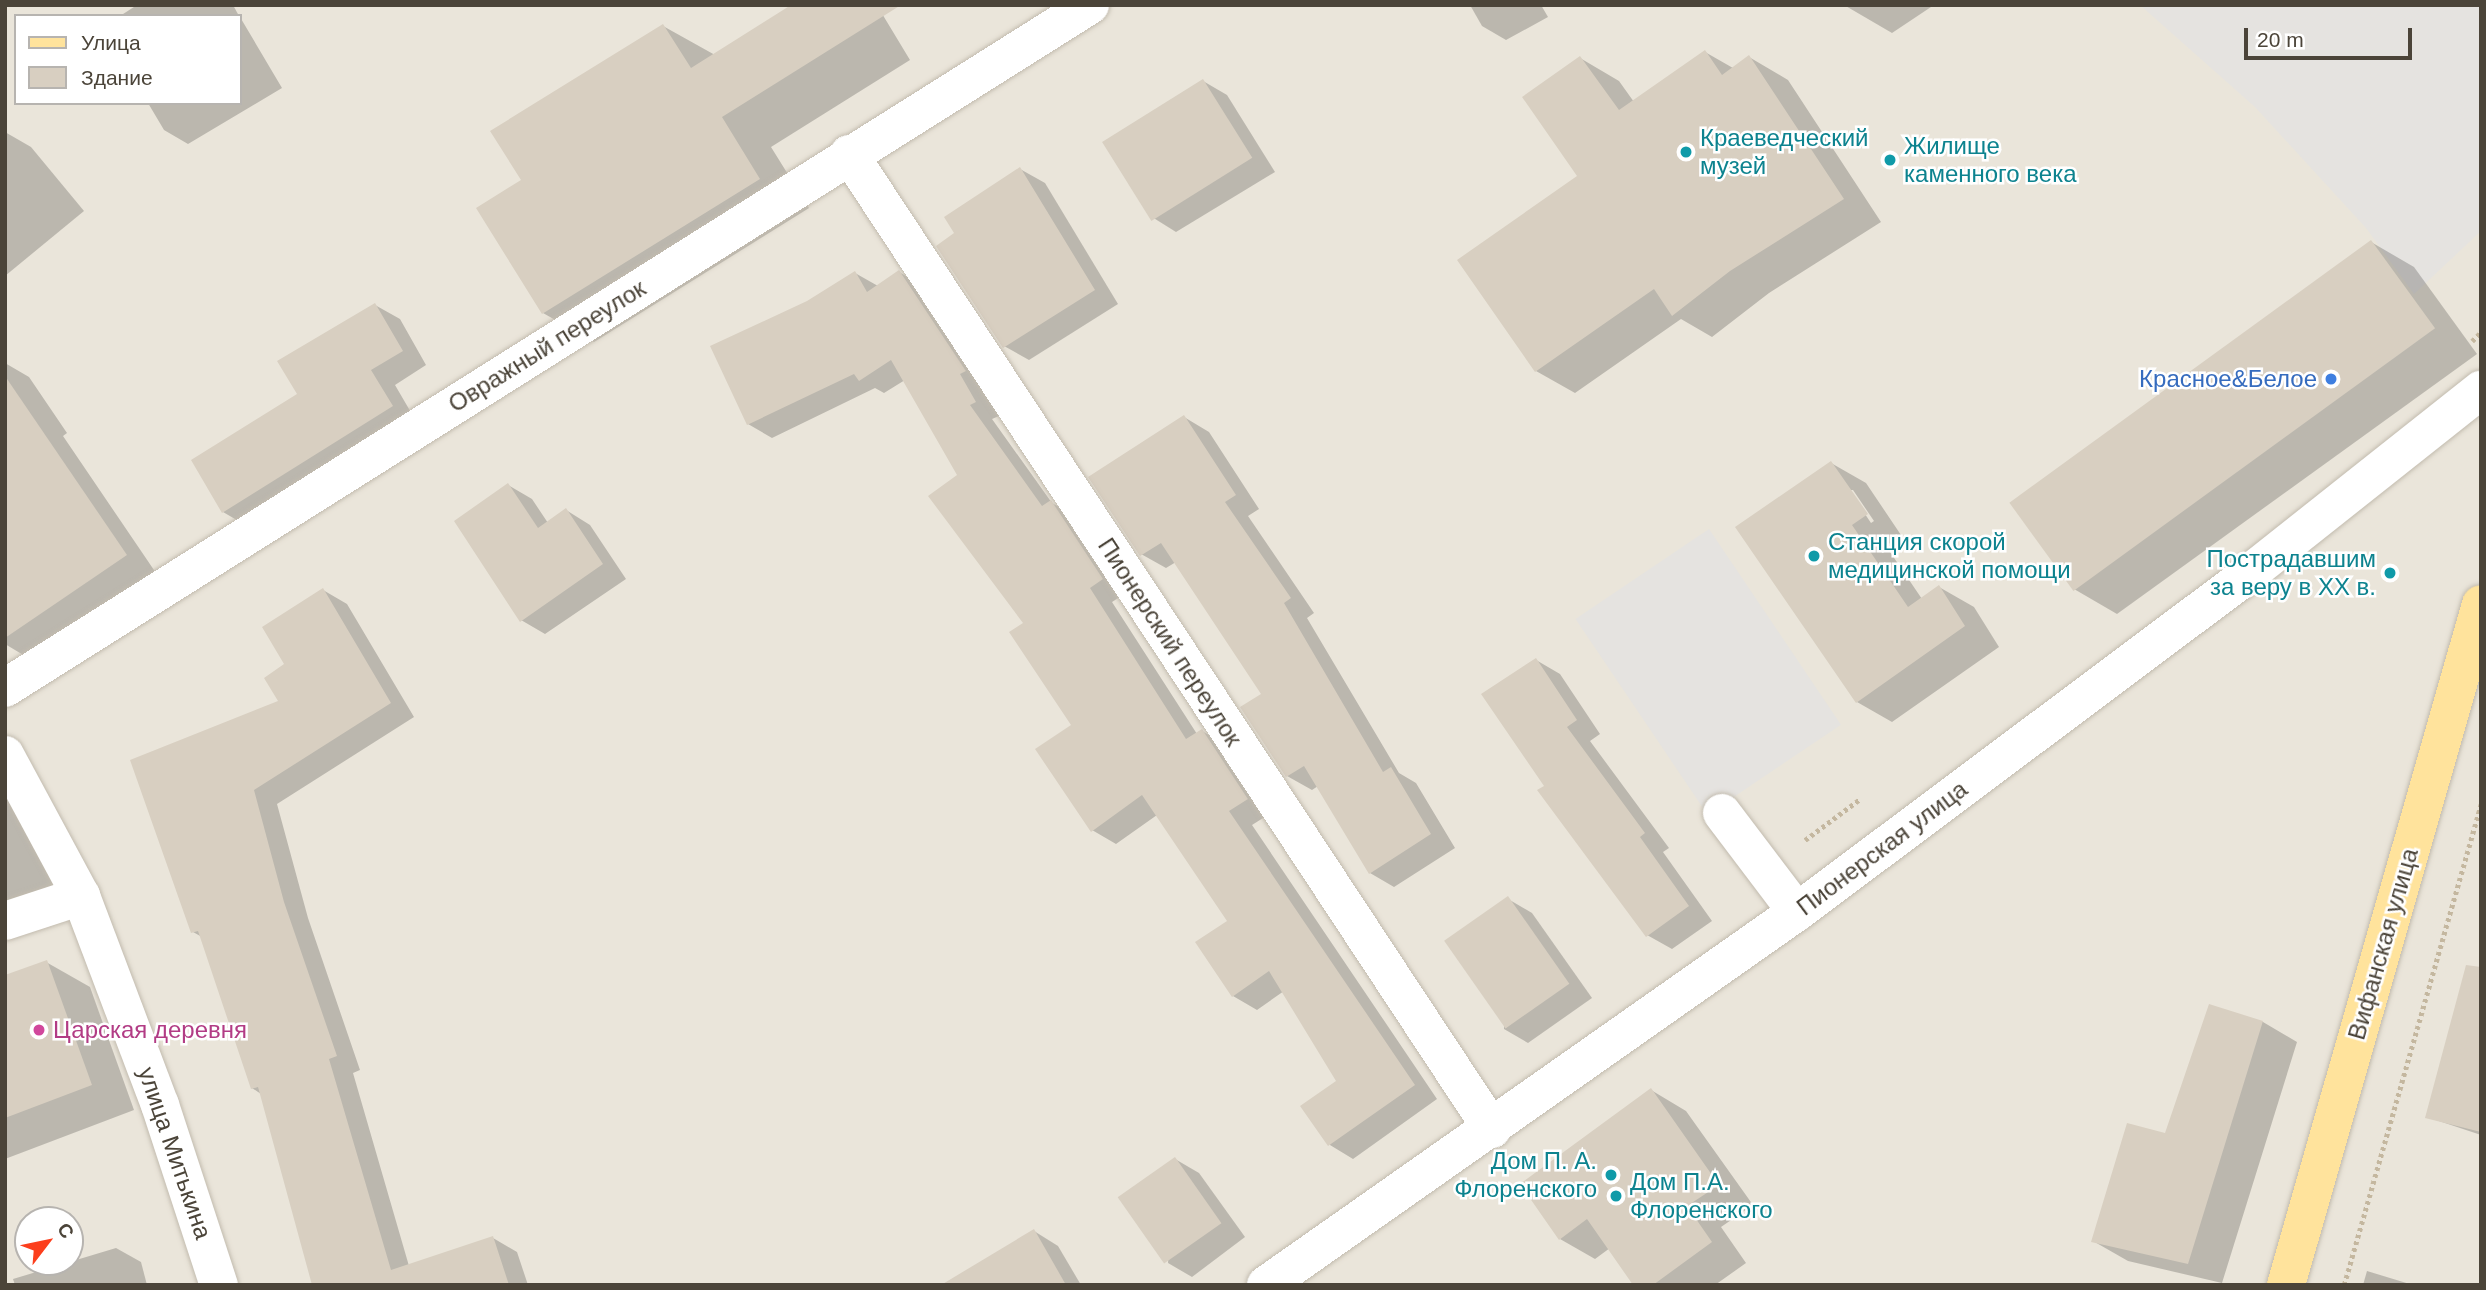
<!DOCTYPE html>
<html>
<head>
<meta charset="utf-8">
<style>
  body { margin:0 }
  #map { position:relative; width:2486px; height:1290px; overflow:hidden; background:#f6f3ec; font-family:Helvetica,sans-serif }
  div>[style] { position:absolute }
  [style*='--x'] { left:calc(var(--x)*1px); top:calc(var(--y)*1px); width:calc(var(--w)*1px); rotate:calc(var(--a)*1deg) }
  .residential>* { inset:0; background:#eae5da }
  .parking>* { inset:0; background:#e5e3e0; transform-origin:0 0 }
  .shadow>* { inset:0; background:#0003 }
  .building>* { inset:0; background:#d8cfc1; transform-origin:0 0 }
  .path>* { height:4.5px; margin-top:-2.25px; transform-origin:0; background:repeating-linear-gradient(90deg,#c4b79f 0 3.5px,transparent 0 7px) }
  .roads { filter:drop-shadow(0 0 2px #c2bbae) drop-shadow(0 0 2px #c2bbae) }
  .minor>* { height:38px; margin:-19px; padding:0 19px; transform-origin:19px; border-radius:19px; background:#fff }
  .major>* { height:38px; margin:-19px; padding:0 19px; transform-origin:19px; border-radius:19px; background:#ffe39c }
  .dots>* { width:19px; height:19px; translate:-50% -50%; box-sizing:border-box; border:4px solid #fff; border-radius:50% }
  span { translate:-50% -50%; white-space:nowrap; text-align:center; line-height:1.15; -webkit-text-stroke:5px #fff; paint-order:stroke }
  .culture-label { font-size:24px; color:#0d838f }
  .left { translate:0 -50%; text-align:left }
  .right { translate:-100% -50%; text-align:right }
  .street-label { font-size:24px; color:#4b4439 }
  .shop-label { font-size:24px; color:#366cbe }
  .hotel-label { font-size:24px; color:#b23c85 }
  .frame { position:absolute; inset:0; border:7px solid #4b4439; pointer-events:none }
  .legend { position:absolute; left:14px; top:14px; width:228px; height:91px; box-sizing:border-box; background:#fff; border:2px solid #b7b4b0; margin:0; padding:9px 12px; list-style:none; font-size:21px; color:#4b4439 }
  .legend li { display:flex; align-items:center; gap:14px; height:35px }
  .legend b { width:35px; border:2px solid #b7b4b0 }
  .north { position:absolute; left:14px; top:1206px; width:70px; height:70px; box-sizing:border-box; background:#fff; border:2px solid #b7b4b0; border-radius:50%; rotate:58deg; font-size:19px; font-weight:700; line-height:28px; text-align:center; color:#4b4439 }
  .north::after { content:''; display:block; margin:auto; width:24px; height:32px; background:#fc3f1d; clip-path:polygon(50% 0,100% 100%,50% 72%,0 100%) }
  .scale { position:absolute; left:2244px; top:28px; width:168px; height:32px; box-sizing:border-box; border:4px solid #4b4439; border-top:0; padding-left:9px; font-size:21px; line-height:24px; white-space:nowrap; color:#4b4439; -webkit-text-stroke:5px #fff; paint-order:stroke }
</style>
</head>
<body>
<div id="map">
  <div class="residential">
    <i style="clip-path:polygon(evenodd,5px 5px,2481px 5px,2481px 1285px,5px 1285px,5px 5px,16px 16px,240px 16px,240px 103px,16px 103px,16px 16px,5px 5px,28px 1220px,70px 1220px,70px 1262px,28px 1262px,28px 1220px)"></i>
  </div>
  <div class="parking">
    <i style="clip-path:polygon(2140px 5px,2477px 5px,2481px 8px,2481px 231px,2414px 294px,2366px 228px,2255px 107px)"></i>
    <i style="left:1709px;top:529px;width:236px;height:161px;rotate:56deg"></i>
  </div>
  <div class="shadow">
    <i style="clip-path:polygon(137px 5px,233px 5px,239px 16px,120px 16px)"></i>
    <i style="clip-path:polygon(1470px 5px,1541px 5px,1548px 17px,1506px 40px,1482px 26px)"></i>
    <i style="clip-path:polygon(1844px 5px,1934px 5px,1892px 33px)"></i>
    <i style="clip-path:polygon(881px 12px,910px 60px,771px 147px,809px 208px,594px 342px,543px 313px,523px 181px,663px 26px,715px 55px)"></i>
    <i style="clip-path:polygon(240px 17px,282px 88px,188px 144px,164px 130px,148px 103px,240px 103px)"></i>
    <i style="clip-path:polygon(1705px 52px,1733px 68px,1749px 57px,1788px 80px,1881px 222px,1769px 293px,1712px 337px,1681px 319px,1575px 393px,1536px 371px,1579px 177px,1580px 58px,1619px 81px,1634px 102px)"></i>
    <i style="clip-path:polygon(1203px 81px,1227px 95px,1275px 172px,1176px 232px,1152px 217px)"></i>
    <i style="clip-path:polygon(5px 132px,31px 147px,84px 211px,5px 276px)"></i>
    <i style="clip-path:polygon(1020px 169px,1045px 183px,1118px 304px,1029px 360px,1004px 346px,956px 234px)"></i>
    <i style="clip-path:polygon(2371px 242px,2414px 267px,2477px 354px,2117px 614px,2074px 589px)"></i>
    <i style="clip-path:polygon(899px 272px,923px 286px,999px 416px,992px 419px,1052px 503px,1075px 516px,1126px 593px,1112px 602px,1197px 734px,1202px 731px,1226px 745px,1271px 813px,1252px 825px,1437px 1099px,1353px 1159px,1330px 1145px,1339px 1082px,1284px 991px,1257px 1010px,1233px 996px,1229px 921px,1157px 815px,1116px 844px,1092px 830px,1073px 725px,959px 476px,905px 380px,884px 393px,875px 388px,772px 438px,748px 424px,807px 302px,855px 273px,878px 286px)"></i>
    <i style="clip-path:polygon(375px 305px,400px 319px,426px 365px,395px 385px,416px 421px,247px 526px,223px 512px,299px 395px)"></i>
    <i style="clip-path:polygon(5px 363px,29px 377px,67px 433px,63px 436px,156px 573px,30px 659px,5px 644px)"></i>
    <i style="clip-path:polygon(1184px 417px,1209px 432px,1259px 509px,1248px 516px,1314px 613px,1307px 618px,1399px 773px,1416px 783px,1455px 848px,1394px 887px,1370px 873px,1318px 786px,1312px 790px,1287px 776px,1264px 695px,1176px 562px,1166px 568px,1141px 554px)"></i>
    <i style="clip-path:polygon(evenodd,1831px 463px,1866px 483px,1901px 535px,1886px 546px,1922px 599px,1939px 587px,1974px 607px,1999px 647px,1892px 722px,1857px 702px,1831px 463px,1849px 490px,1853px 490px,1874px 521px,1871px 523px,1849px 490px)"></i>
    <i style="clip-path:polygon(508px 485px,532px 499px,548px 523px,566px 510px,590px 525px,626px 579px,545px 634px,521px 620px)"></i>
    <i style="clip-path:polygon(323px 590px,347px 604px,414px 717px,277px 804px,308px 918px,360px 1070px,353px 1073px,409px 1266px,493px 1238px,517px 1252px,528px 1285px,314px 1285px,261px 1094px,252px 1088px,202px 937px,193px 932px,281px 702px,287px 665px)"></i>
    <i style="clip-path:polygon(1536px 660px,1560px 674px,1600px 734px,1590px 741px,1669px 848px,1663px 852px,1712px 921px,1672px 949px,1647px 935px,1546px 786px)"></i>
    <i style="clip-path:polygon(5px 762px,85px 884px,5px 937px)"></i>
    <i style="clip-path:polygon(1508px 899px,1532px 913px,1592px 998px,1528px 1043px,1504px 1029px)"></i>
    <i style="clip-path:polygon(46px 962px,90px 987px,134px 1110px,5px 1159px,5px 977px)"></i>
    <i style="clip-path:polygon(2210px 1006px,2263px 1022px,2297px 1042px,2222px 1283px,2128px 1261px,2093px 1241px,2166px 1135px)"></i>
    <i style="clip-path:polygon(2481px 1029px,2481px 1135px,2427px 1117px)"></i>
    <i style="clip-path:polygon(1651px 1090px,1686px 1111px,1753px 1205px,1721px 1227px,1746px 1263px,1715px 1285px,1635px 1285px,1610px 1248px,1595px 1259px,1560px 1239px)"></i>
    <i style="clip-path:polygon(1175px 1159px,1199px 1173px,1245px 1237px,1192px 1277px,1168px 1263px)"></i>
    <i style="clip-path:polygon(1034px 1231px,1058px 1246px,1081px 1285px,974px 1285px)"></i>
    <i style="clip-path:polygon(116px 1248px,141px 1262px,147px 1285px,15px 1285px,13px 1279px)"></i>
    <i style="clip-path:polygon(2367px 1271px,2413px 1285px,2363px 1285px)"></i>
  </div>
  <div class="building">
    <i style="clip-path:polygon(791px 5px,901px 5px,722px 117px,760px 179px,542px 314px,476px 208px,521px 180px,490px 131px,663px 24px,691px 68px)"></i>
    <i style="clip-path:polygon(1705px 50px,1722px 75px,1749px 55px,1844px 199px,1730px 271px,1672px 316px,1654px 289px,1535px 372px,1457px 260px,1577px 176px,1522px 97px,1580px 56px,1619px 110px)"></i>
    <i style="left:1203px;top:79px;width:93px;height:119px;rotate:58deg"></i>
    <i style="clip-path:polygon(1020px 167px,1095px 290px,1003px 348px,936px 246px,954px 233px,944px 217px)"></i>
    <i style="left:2371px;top:240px;width:109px;height:447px;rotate:54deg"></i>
    <i style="clip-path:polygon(899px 270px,966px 371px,960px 374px,976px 402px,970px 405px,1042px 506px,1051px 500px,1103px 579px,1090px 588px,1186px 739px,1202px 729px,1248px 799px,1229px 811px,1415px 1085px,1328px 1146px,1300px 1106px,1336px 1081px,1269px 971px,1232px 997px,1195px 942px,1227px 921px,1142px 795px,1091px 832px,1035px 749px,1071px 725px,1009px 632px,1023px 623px,928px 496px,957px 475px,891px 360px,859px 381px,854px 374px,747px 425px,710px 346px,807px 301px,855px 271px,867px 292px)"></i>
    <i style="clip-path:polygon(375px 303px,403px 351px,371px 370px,393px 406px,222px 513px,191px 460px,297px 394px,277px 361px)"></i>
    <i style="clip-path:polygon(5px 376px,127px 555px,5px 638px)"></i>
    <i style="clip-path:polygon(1184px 415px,1236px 495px,1225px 502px,1291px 598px,1284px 603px,1383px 772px,1391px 767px,1431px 834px,1369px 874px,1304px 766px,1286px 777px,1240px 707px,1261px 694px,1161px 543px,1140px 556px,1088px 477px)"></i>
    <i style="clip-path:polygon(1831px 461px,1868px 514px,1852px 525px,1908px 607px,1939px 585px,1965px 626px,1856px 703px,1735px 527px)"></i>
    <i style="clip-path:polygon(508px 483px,538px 528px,566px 508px,603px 564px,520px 622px,454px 521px)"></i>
    <i style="clip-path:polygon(323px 588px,391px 703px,254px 790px,284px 902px,337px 1056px,329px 1059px,391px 1270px,493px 1236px,509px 1285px,312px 1285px,258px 1087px,251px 1089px,198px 931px,191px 933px,130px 760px,278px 701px,264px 678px,284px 664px,262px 627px)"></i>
    <i style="clip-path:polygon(1536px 658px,1577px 720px,1567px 727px,1645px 833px,1640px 837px,1689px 906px,1646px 937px,1537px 790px,1544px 786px,1481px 694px)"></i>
    <i style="left:1508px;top:896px;width:107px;height:78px;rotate:55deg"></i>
    <i style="clip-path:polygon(47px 960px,92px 1085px,5px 1118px,5px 975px)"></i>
    <i style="clip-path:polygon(2466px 965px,2481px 967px,2481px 1132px,2425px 1118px)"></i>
    <i style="clip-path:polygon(2209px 1004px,2263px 1021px,2188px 1264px,2091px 1242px,2127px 1123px,2165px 1133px)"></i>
    <i style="clip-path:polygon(1651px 1088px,1719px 1185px,1687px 1206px,1712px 1242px,1653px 1285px,1633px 1285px,1587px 1219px,1559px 1240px,1520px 1184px)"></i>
    <i style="left:1175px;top:1157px;width:81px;height:70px;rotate:55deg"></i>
    <i style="clip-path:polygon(1034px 1229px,1066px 1285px,941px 1285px)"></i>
  </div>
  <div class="path">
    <i style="--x:2472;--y:341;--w:13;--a:-45"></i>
    <i style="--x:1805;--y:840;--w:69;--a:-36.7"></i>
    <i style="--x:2344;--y:1285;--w:500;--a:-74.1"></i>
  </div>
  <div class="roads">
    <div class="minor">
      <i style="--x:849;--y:154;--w:1168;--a:56.6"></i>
      <i style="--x:5;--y:688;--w:1282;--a:-32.19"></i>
      <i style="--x:5;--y:755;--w:160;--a:61.7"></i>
      <i style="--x:81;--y:896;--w:223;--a:69.3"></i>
      <i style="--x:160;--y:1105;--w:189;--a:71.9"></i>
      <i style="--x:1722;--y:813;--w:124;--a:52.9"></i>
      <i style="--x:5;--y:921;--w:80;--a:-18.2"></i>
      <i style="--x:1266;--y:1285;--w:649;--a:-35.09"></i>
      <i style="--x:1797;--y:912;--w:561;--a:-36.81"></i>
      <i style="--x:2246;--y:576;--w:300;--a:-38.4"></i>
    </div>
    <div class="major">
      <i style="--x:2286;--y:1285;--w:708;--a:-74.02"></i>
    </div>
  </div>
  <div class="dots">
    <i style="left:1686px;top:152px;background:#0f9aa8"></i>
    <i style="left:1890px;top:160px;background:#0f9aa8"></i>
    <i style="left:2331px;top:379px;background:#3f7fe0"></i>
    <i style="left:1814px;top:556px;background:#0f9aa8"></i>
    <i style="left:2390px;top:573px;background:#0f9aa8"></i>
    <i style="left:39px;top:1030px;background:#d1479c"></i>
    <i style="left:1611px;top:1175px;background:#0f9aa8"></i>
    <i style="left:1616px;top:1196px;background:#0f9aa8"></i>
  </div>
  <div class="culture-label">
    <span class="left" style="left:1700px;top:152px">Краеведческий<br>музей</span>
    <span class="left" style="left:1904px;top:160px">Жилище<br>каменного века</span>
    <span class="left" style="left:1828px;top:556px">Станция скорой<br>медицинской помощи</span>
    <span class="right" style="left:2376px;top:573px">Пострадавшим<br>за веру в XX в.</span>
    <span class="right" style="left:1597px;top:1175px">Дом П. А.<br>Флоренского</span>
    <span class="left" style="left:1630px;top:1196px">Дом П.А.<br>Флоренского</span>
  </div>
  <div class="street-label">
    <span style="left:547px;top:346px;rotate:-32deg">Овражный переулок</span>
    <span style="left:1170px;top:642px;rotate:57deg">Пионерский переулок</span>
    <span style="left:1882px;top:848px;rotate:-37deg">Пионерская улица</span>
    <span style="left:2383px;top:944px;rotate:-74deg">Вифанская улица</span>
    <span style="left:175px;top:1153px;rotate:71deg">улица Митькина</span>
  </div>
  <div class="shop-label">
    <span class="right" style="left:2317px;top:379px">Красное&amp;Белое</span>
  </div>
  <div class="hotel-label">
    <span class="left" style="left:53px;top:1030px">Царская деревня</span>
  </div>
  <div class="frame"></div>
  <ul class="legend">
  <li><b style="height:9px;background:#ffe39c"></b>Улица</li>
  <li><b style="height:19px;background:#d8cfc1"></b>Здание</li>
  </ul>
  <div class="north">С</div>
  <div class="scale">20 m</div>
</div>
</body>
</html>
